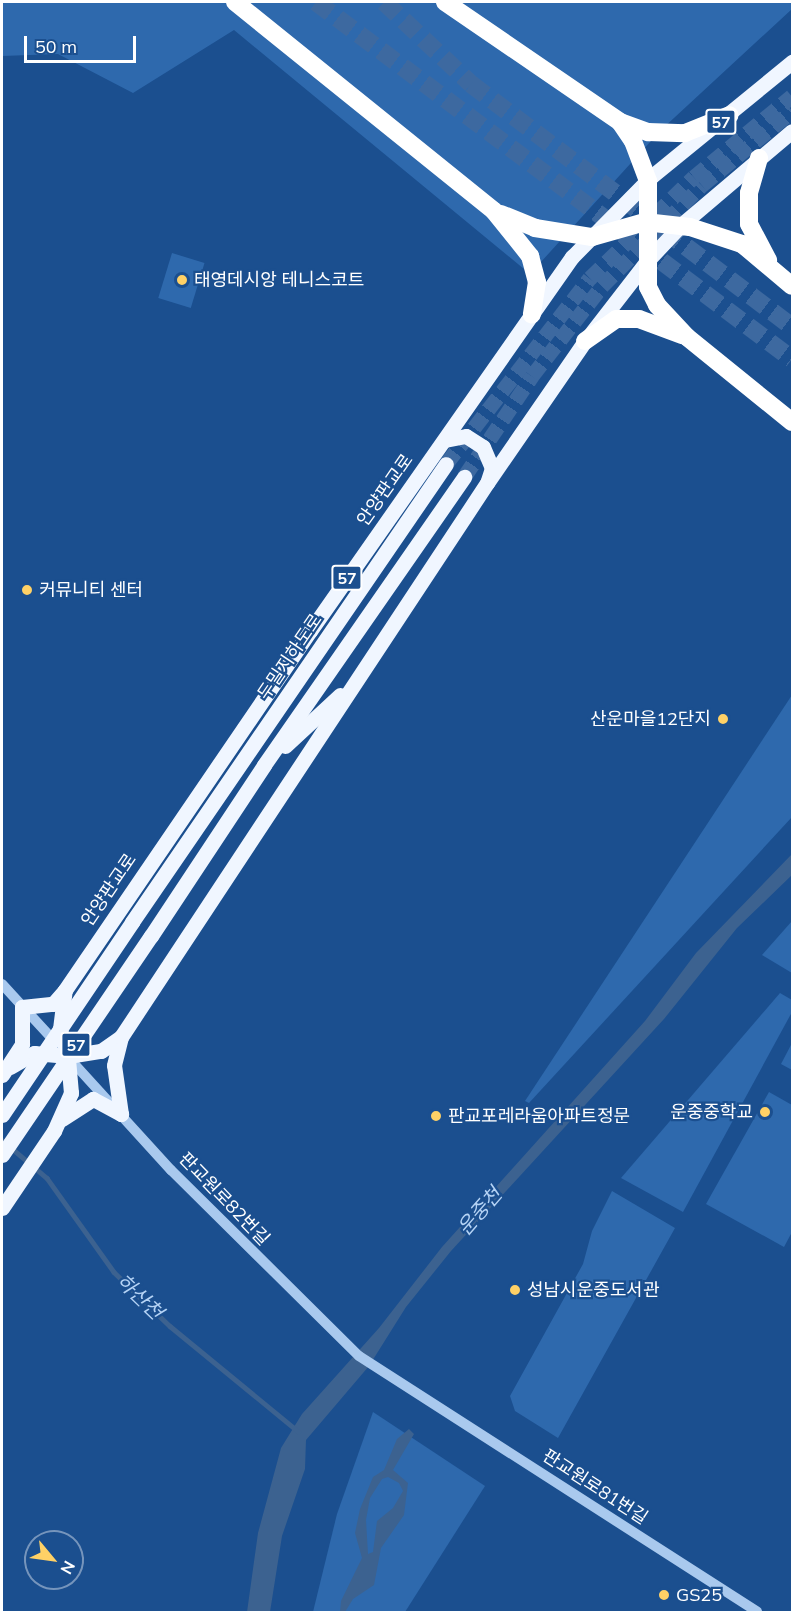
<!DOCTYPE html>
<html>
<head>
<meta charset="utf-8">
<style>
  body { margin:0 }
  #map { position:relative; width:794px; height:1614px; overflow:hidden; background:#1b4f8f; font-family:Mulish,"Noto Sans KR",sans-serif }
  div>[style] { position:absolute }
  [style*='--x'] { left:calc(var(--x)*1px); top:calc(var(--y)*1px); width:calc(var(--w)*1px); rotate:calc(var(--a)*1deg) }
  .green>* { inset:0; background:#2e69ad; transform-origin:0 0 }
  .water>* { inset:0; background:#3c6290 }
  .stream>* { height:4.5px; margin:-2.25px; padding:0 2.25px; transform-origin:2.25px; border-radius:2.25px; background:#3c6290 }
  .primary-tunnel>* { height:15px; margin-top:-7.5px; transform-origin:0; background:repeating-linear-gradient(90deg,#3d69a0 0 15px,transparent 0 23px) }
  .motorway-tunnel>* { height:18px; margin-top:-9px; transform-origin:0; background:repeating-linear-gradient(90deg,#3d69a0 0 18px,transparent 0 27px) }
  .tertiary>* { height:10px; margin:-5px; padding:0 5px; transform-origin:5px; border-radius:5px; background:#a9c9ee }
  .primary>* { height:15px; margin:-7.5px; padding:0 7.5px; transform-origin:7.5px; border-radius:7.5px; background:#f0f6ff }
  .motorway>* { height:18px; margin:-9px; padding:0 9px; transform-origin:9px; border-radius:9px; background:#fff }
  .primary-bridge>* { height:15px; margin:-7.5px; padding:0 7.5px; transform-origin:7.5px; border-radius:7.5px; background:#f0f6ff }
  .dots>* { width:16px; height:16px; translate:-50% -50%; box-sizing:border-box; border:3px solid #1b4f8f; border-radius:50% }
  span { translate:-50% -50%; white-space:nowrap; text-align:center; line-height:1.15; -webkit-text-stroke:4.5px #1b4f8f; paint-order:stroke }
  .shield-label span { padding:2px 4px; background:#1b4f8f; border:2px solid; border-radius:4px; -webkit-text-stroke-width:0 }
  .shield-label { font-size:16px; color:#fff; font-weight:700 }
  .poi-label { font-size:18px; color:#fff }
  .left { translate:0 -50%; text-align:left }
  .right { translate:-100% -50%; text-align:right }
  .street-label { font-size:18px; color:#fff }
  .water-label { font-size:20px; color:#b5d3f5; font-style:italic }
  .frame { position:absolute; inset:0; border:3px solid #fff; pointer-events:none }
  .north { position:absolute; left:24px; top:1530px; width:60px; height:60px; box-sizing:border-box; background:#1b4f8f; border:2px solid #7695bc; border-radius:50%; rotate:119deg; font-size:16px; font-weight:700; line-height:24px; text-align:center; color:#fff }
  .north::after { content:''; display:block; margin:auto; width:21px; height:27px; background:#ffd166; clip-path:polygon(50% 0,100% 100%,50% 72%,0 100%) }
  .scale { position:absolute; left:24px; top:36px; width:112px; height:27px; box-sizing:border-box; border:3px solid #fff; border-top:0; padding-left:8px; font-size:18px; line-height:21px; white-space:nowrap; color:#fff; -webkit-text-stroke:4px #1b4f8f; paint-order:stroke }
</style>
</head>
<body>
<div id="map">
  <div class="green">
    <i style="clip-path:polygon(2px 2px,792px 2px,792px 9px,661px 130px,530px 274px,234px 30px,133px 93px,58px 54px,2px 56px)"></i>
    <i style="left:172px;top:253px;width:34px;height:47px;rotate:17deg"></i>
    <i style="clip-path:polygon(792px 695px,792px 817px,529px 1103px,525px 1101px)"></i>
    <i style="clip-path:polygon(792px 921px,792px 973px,762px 955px)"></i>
    <i style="clip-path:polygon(780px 993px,792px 1000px,792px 1012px,683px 1212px,621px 1178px)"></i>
    <i style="clip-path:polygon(792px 1043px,792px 1070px,781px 1064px)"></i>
    <i style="clip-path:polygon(769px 1092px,792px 1105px,792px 1232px,784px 1247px,706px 1204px)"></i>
    <i style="clip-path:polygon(612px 1191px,675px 1228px,558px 1438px,515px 1411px,510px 1396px,583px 1264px,592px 1231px)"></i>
    <i style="clip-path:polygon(373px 1412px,485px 1486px,405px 1612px,313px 1612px,337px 1514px)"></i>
  </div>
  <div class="water">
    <i style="clip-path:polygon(792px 854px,792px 875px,737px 928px,664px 1019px,451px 1251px,406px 1307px,369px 1366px,306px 1440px,305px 1469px,282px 1536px,270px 1612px,247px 1612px,258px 1533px,281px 1448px,302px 1414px,379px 1328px,442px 1247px,645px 1021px,696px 953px)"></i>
    <i style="clip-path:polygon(evenodd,409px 1429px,414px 1434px,393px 1470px,408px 1483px,404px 1515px,381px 1548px,374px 1585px,353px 1599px,345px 1612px,340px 1612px,341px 1601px,362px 1558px,355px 1533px,360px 1509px,373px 1477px,384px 1470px,397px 1439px,409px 1429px,388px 1477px,399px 1483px,403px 1491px,393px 1508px,377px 1521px,373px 1552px,368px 1554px,366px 1520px,370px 1498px,382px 1479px,388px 1477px)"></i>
  </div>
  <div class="stream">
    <i style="--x:2;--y:1140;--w:59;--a:40.2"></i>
    <i style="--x:47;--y:1178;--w:115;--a:54.5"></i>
    <i style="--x:114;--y:1272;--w:78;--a:44"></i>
    <i style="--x:170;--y:1326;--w:166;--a:39.4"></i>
  </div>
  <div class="primary-tunnel">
    <i style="--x:446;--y:464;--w:235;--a:-52.3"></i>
    <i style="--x:590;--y:278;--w:145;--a:-44.2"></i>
    <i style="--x:694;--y:177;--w:127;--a:-39.6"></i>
    <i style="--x:464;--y:477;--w:122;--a:-56"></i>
    <i style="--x:532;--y:376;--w:114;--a:-52.1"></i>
    <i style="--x:602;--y:286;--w:142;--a:-45.3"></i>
    <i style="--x:702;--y:185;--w:117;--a:-39.4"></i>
  </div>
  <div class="motorway-tunnel">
    <i style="--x:316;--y:2;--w:595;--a:36.87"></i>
    <i style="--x:384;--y:2;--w:120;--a:43.3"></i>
    <i style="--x:471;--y:84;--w:403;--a:37.1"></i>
  </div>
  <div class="tertiary">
    <i style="--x:2;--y:984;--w:80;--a:47.5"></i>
    <i style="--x:68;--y:1057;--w:153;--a:47.7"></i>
    <i style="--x:171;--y:1170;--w:264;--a:44.7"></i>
    <i style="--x:359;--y:1356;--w:473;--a:32.7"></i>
  </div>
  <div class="primary">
    <i style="--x:445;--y:440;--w:21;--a:-11"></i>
    <i style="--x:466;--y:436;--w:20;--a:33"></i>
    <i style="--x:483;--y:447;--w:23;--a:67"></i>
    <i style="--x:492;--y:468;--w:13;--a:108"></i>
    <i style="--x:285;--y:746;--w:75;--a:-42.8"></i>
    <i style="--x:132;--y:922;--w:555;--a:-55.57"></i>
    <i style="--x:151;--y:936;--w:205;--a:-56.5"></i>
    <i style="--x:264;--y:765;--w:351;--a:-55.2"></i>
    <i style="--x:10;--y:1067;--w:28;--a:-30"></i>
    <i style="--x:34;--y:1053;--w:34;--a:5"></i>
    <i style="--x:68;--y:1056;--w:33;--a:-9"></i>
    <i style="--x:101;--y:1051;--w:24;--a:-35"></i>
    <i style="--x:2;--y:1075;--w:37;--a:-57"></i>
    <i style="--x:22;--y:1044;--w:37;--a:-90"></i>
    <i style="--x:22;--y:1007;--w:31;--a:-6"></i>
    <i style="--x:53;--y:1004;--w:18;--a:-49"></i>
    <i style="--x:65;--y:990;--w:435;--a:-55.7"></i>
    <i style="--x:310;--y:631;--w:457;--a:-55"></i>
    <i style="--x:572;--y:257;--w:114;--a:-45.4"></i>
    <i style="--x:652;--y:176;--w:181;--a:-39.2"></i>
    <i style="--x:121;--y:1114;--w:49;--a:-98.1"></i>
    <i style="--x:114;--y:1065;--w:29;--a:-76"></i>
    <i style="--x:121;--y:1037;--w:664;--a:-56.55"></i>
    <i style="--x:487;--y:483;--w:173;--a:-55.4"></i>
    <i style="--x:585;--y:341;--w:101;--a:-52.2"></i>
    <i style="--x:647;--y:261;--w:50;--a:-46.6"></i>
    <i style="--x:681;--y:225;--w:145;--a:-40.3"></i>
    <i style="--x:62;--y:1119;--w:37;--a:-33"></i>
    <i style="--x:93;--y:1099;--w:32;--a:28"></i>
    <i style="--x:2;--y:1208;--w:93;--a:-56"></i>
    <i style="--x:54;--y:1131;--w:42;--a:-65.9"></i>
    <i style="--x:71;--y:1093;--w:37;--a:-95"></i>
    <i style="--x:68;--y:1056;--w:28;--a:-107"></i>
    <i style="--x:60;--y:1029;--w:39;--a:-83"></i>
  </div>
  <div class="motorway">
    <i style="--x:235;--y:2;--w:333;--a:38.9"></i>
    <i style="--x:494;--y:211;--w:58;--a:51.3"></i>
    <i style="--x:530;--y:256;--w:27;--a:75"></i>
    <i style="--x:537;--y:282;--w:33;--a:99"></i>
    <i style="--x:445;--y:2;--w:212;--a:34.4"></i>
    <i style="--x:620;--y:122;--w:30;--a:20"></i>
    <i style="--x:648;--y:132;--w:37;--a:2"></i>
    <i style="--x:685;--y:133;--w:48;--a:-21.8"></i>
    <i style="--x:620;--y:122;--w:23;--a:56"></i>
    <i style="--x:633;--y:141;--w:43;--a:69.4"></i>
    <i style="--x:648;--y:181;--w:106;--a:90"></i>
    <i style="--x:648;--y:287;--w:20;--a:63"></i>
    <i style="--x:657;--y:305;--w:44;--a:46.8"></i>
    <i style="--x:687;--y:337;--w:135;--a:39"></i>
    <i style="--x:759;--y:158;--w:36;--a:106"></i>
    <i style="--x:749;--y:193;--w:31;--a:90"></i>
    <i style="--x:749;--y:224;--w:41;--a:62.2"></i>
    <i style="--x:501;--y:214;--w:37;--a:22"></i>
    <i style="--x:535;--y:228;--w:58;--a:9"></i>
    <i style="--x:592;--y:237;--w:55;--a:-15.8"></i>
    <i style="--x:645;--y:222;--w:45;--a:6.3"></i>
    <i style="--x:690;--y:227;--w:55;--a:18.1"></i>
    <i style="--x:742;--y:244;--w:65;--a:40"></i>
    <i style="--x:585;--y:341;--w:38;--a:-35"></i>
    <i style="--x:616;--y:319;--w:23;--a:0"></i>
    <i style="--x:639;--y:319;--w:46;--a:20.4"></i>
  </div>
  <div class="primary-bridge">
    <i style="--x:2;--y:1115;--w:233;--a:-56"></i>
    <i style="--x:2;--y:1155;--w:265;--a:-55.8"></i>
  </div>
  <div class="dots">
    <i style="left:182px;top:280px;background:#ffd166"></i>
    <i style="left:27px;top:590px;background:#ffd166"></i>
    <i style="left:723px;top:719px;background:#ffd166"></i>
    <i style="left:765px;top:1112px;background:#ffd166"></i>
    <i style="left:436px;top:1116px;background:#ffd166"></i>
    <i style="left:515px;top:1290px;background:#ffd166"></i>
    <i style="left:664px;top:1595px;background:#ffd166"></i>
  </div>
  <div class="shield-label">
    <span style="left:721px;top:122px">57</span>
    <span style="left:347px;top:578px">57</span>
    <span style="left:76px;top:1045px">57</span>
  </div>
  <div class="poi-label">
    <span class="left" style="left:194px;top:280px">태영데시앙 테니스코트</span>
    <span class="left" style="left:39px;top:590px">커뮤니티 센터</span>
    <span class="right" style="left:711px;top:719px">산운마을12단지</span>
    <span class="right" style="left:753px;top:1112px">운중중학교</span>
    <span class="left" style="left:448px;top:1116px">판교포레라움아파트정문</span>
    <span class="left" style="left:527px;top:1290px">성남시운중도서관</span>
    <span class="left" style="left:676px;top:1595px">GS25</span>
  </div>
  <div class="street-label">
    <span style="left:385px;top:490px;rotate:-55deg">안양판교로</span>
    <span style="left:290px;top:657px;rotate:-56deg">두밀지하도로</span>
    <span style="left:109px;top:890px;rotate:-56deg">안양판교로</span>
    <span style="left:224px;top:1199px;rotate:46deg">판교원로82번길</span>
    <span style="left:595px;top:1487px;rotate:33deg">판교원로81번길</span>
  </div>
  <div class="water-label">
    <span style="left:479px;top:1211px;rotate:-49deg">운중천</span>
    <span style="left:140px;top:1296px;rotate:44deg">하산천</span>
  </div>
  <div class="frame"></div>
  <div class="north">N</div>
  <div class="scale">50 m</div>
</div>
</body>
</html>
